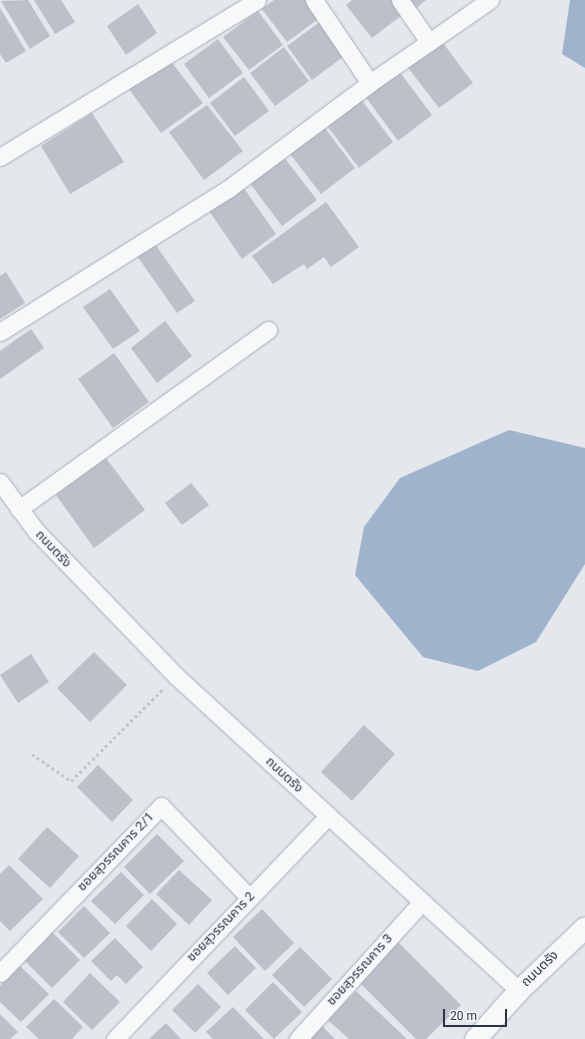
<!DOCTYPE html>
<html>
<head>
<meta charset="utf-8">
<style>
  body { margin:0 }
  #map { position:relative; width:585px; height:1039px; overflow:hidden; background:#e4e7ec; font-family:Roboto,"Noto Sans Thai",sans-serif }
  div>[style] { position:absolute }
  .water>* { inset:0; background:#9fb4cc }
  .building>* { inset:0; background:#bbc0ca }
  .path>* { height:2.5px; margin-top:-1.25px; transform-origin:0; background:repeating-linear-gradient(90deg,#c2c5cb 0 3px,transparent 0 6px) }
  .roads { filter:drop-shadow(0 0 1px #a9aeb7) drop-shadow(0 0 1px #a9aeb7) }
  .minor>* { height:17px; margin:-8.5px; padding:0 8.5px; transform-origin:8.5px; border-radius:8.5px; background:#f7f8fa }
  .tertiary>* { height:21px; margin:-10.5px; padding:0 10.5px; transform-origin:10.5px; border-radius:10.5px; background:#f7f8fa }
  span { translate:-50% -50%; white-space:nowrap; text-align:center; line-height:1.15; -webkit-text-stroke:3.5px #f4f6f9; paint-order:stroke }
  .street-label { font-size:13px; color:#2b3445 }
  .scale { position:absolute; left:443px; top:1009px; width:64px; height:18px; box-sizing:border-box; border:2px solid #2b3445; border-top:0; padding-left:5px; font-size:12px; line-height:14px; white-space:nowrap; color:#2b3445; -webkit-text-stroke:3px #f4f6f9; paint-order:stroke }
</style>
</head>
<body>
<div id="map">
  <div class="water">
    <i style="clip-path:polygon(570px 0,585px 0,585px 68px,562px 54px)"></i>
    <i style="clip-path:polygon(509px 430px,585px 448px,585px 564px,536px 642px,478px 671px,423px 657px,355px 575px,364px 527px,400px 478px)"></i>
  </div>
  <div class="building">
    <i style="clip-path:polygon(28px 0,50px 36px,30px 49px,1px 1px)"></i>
    <i style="clip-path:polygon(34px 0,61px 0,75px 22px,55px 34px)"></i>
    <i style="clip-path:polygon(274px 0,308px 0,321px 17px,287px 42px,262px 9px)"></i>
    <i style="clip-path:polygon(352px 0,396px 0,406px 12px,372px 38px,346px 5px)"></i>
    <i style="clip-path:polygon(409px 0,426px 0,415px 9px)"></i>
    <i style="clip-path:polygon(138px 4px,157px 33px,126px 55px,107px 26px)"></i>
    <i style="clip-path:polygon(0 8px,26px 51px,6px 63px,0 54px)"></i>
    <i style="clip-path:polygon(258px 11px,283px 45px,249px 70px,223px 37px)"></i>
    <i style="clip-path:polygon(321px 21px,347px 54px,312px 80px,287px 46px)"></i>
    <i style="clip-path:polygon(218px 39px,243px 73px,209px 98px,184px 64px)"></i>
    <i style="clip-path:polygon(440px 39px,473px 83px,439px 108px,406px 65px)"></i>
    <i style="clip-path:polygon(284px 47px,309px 81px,275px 106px,250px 73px)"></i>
    <i style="clip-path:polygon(167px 56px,203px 103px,161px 133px,129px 89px)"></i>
    <i style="clip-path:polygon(399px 71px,432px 115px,398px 141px,365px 96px)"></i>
    <i style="clip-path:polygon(244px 77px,269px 111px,235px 136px,210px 103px)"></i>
    <i style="clip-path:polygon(360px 98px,393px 142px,359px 168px,325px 123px)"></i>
    <i style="clip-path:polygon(207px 105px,243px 151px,204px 180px,169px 132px)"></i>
    <i style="clip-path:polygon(92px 113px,124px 162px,70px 194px,41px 146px)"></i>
    <i style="clip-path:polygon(322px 124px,355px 168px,321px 194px,287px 150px)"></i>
    <i style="clip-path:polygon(283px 156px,317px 200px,282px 226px,249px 182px)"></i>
    <i style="clip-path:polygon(243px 187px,276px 234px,242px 259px,209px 211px)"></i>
    <i style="clip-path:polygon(326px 202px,359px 247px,331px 267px,324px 257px,307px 269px,304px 264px,273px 284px,252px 256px)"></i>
    <i style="clip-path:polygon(155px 244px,195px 301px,177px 313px,137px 256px)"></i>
    <i style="clip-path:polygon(6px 272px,25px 303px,0 319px,0 276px)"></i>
    <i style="clip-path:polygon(110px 289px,140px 331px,113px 349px,83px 307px)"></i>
    <i style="clip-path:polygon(165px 321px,192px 356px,157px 383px,131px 348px)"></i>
    <i style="clip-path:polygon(31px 329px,44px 348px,0 379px,0 351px)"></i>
    <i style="clip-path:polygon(114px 353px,149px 402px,113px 428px,78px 379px)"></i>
    <i style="clip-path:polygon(106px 458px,145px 510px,94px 548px,56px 495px)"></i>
    <i style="clip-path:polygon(191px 483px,209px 505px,182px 525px,165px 503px)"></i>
    <i style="clip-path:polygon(94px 652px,127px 685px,90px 722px,57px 688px)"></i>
    <i style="clip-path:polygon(31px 654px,49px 682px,18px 703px,0 675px)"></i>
    <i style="clip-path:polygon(364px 725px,395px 754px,352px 801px,321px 772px)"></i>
    <i style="clip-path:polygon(98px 765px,133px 800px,112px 822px,77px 787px)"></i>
    <i style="clip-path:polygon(47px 827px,79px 856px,50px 888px,18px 859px)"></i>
    <i style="clip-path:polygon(157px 834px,184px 861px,150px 894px,124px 867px)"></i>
    <i style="clip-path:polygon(9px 865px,43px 899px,10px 931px,0 921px,0 874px)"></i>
    <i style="clip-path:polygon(179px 870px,212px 900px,189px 925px,156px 894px)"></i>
    <i style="clip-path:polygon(121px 872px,144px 895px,115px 924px,91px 901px)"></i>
    <i style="clip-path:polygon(152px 899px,177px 924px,151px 951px,126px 926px)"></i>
    <i style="clip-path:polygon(84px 906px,110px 933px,84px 958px,58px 932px)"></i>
    <i style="clip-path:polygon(262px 909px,294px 943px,265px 971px,233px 937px)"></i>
    <i style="clip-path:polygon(51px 931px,80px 960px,52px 988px,24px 960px)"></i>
    <i style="clip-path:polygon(115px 938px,143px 967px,126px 984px,117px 975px,111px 981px,91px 961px)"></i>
    <i style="clip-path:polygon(395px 939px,461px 1005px,426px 1039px,416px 1039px,355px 978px)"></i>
    <i style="clip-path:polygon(235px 946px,256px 968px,228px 995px,207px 973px)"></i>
    <i style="clip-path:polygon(300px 947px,332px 979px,304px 1007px,272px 975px)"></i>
    <i style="clip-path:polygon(20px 966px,49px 994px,21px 1022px,0 1002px,0 986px)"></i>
    <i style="clip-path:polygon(90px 973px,120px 1002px,92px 1030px,63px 1002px)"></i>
    <i style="clip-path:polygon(273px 982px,302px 1012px,274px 1039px,245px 1010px)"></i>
    <i style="clip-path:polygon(198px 984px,221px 1007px,195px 1033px,172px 1010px)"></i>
    <i style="clip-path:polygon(356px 991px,407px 1039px,349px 1039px,328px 1020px)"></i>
    <i style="clip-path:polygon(54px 999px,83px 1027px,72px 1039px,39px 1039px,26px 1027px)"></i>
    <i style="clip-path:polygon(233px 1007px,264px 1039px,213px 1039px,206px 1032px)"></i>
    <i style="clip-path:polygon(0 1014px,18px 1032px,10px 1039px,0 1039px)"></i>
    <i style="clip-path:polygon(318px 1022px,335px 1039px,302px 1039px)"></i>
    <i style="clip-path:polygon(166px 1023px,181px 1039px,149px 1039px)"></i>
  </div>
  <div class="path">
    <i style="left:32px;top:754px;width:47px;rotate:34.7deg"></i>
    <i style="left:71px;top:781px;width:130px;rotate:-45deg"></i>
  </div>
  <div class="roads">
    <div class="minor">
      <i style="left:314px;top:0;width:100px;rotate:56deg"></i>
      <i style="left:400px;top:0;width:51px;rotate:55.4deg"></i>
      <i style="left:0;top:157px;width:301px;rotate:-31.4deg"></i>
      <i style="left:0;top:332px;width:269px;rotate:-32.1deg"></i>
      <i style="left:228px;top:189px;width:177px;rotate:-36.7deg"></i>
      <i style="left:370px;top:83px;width:146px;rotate:-34.7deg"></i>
      <i style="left:0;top:482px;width:61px;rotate:53.7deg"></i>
      <i style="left:36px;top:531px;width:202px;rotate:46deg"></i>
      <i style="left:176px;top:676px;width:465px;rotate:42.5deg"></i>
      <i style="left:19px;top:509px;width:307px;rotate:-35.7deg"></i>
      <i style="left:0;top:973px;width:232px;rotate:-46deg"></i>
      <i style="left:161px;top:806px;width:127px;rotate:46deg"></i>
      <i style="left:115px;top:1039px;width:308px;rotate:-46.3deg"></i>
      <i style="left:298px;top:1039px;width:185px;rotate:-47.9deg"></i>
    </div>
    <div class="tertiary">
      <i style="left:475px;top:1039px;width:66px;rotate:-48.1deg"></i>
      <i style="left:519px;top:990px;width:91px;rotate:-43.7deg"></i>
    </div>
  </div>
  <div class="street-label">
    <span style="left:53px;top:549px;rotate:47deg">ถนนตรัง</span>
    <span style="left:284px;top:775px;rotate:43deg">ถนนตรัง</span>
    <span style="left:116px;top:852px;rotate:-46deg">ซอยสุวรรณคาร 2/1</span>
    <span style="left:221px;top:927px;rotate:-46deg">ซอยสุวรรณคาร 2</span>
    <span style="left:540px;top:969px;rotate:-44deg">ถนนตรัง</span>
    <span style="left:360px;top:970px;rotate:-48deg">ซอยสุวรรณคาร 3</span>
  </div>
  <div class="scale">20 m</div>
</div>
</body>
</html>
